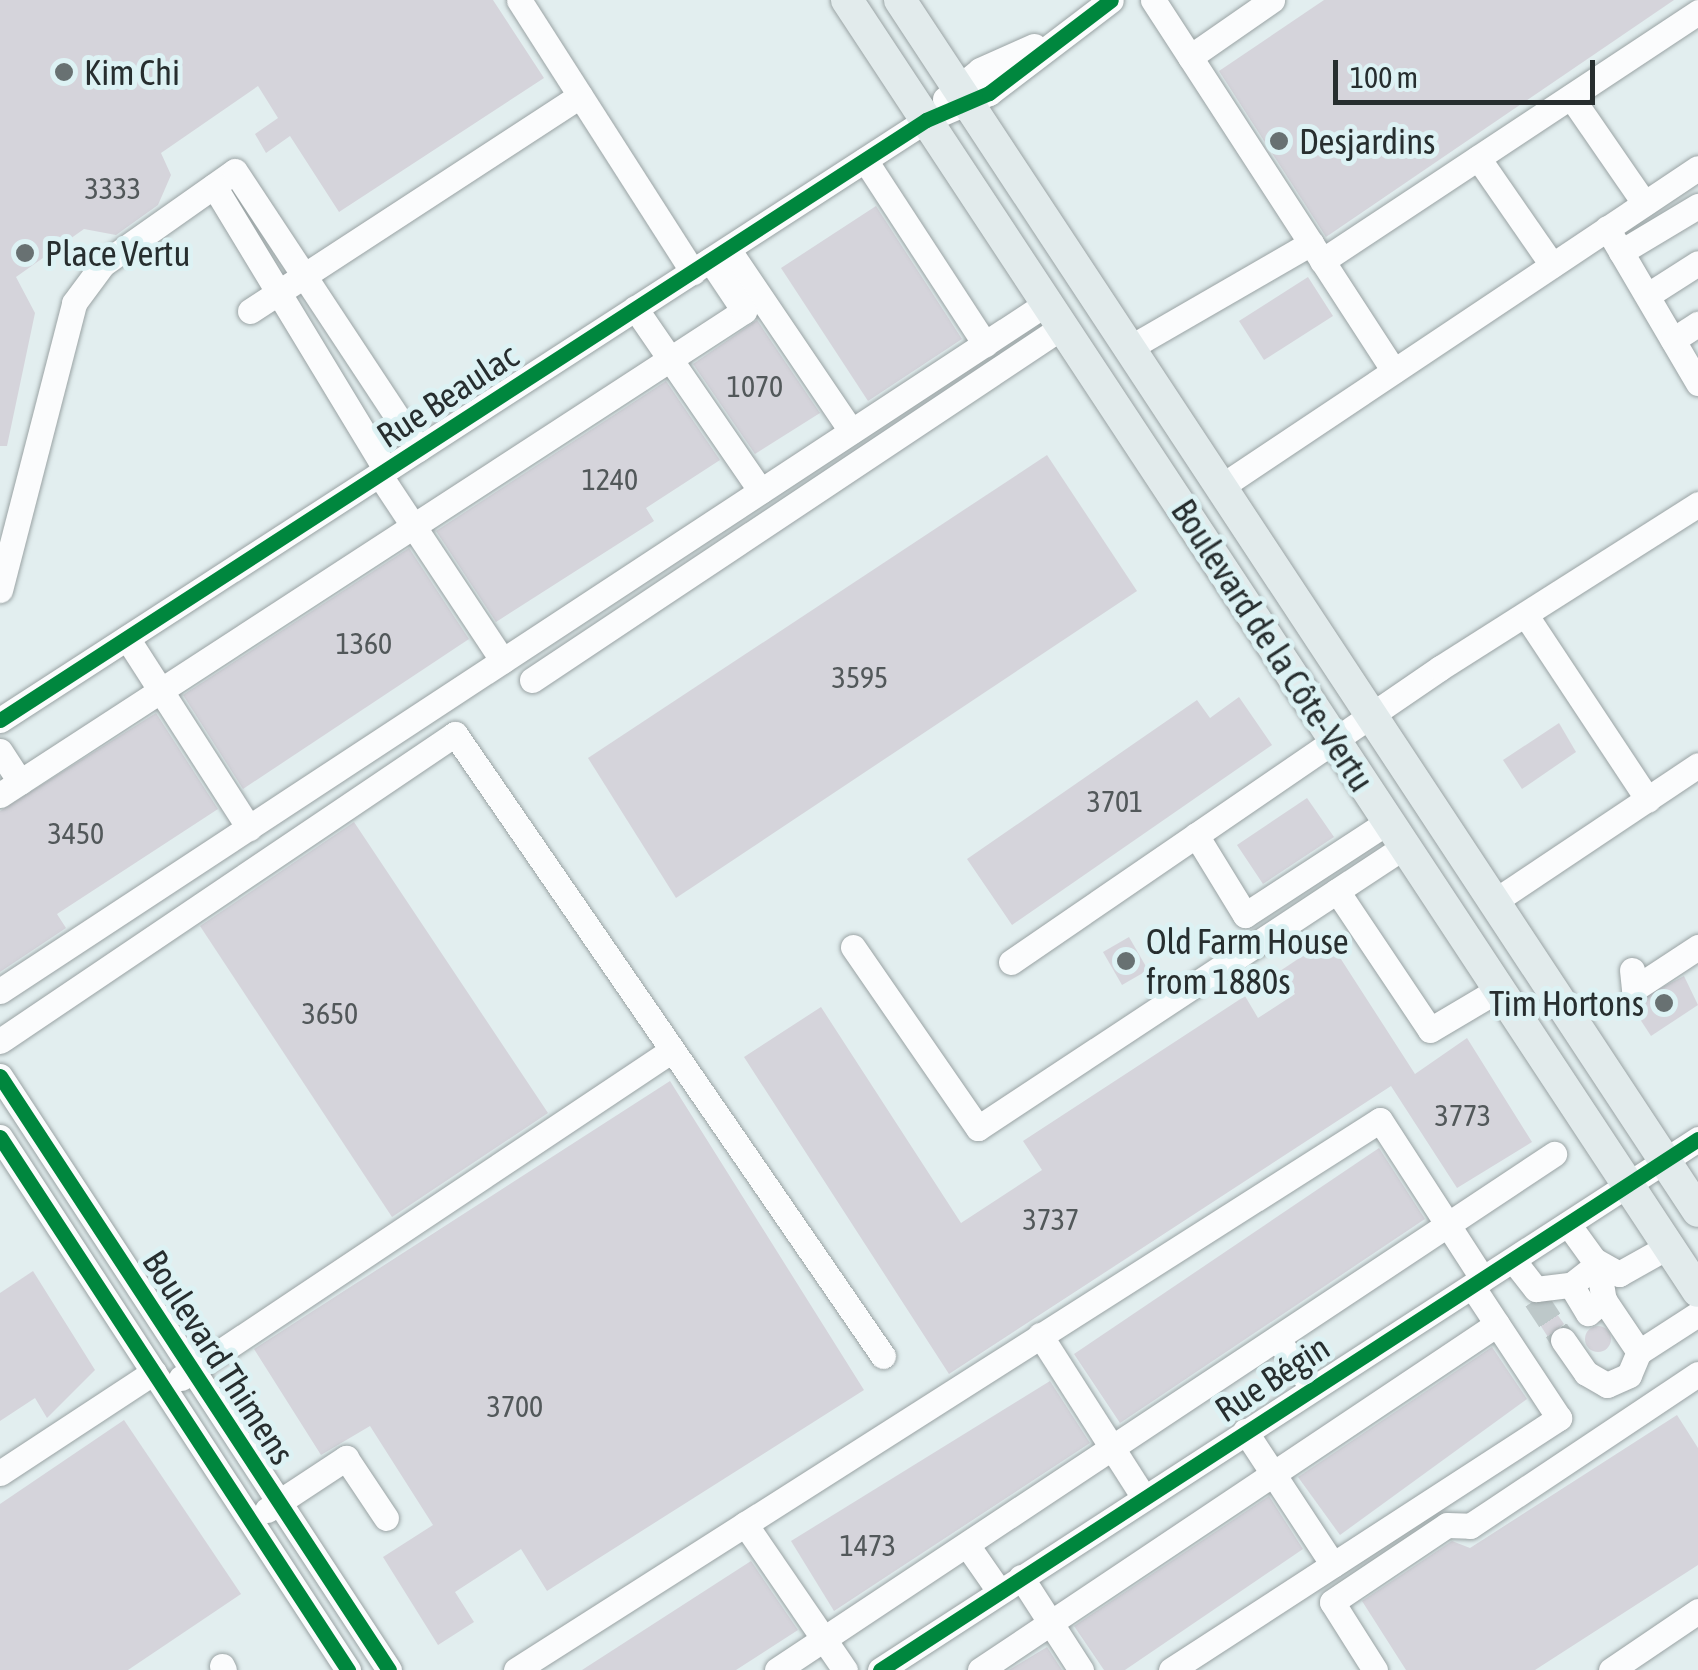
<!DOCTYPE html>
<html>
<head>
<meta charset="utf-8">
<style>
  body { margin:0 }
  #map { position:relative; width:1698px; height:1670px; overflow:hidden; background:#e2eeef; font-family:"Asap Condensed",sans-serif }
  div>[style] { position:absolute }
  .building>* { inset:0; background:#d5d4db }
  .round { border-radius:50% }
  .minor-tunnel>* { height:25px; margin-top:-12.5px; transform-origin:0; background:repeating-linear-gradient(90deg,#bdc8c9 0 25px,transparent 0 37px) }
  .roads { filter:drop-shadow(0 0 2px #9aa3a4) drop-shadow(0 0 2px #9aa3a4) }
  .minor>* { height:25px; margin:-12.5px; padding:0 12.5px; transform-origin:12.5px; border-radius:12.5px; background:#fbfcfd }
  .major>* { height:32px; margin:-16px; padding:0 16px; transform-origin:16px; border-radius:16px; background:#e2ebec }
  .cycleway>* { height:15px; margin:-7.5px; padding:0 7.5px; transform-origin:7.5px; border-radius:7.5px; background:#00873e }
  .dots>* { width:28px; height:28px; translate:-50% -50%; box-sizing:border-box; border:5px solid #ddf2f4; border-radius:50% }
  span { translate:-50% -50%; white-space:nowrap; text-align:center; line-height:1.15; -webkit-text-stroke:10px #ddf2f4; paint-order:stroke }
  .number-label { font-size:30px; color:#52585a }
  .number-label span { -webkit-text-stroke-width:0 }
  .poi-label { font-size:35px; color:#272e2f }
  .left { translate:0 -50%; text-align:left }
  .right { translate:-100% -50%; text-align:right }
  .street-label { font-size:35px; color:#272e2f }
  .scale { position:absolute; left:1333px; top:60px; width:262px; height:45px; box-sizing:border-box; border:5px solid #272e2f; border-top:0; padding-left:12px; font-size:30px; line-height:35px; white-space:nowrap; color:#272e2f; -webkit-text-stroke:8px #ddf2f4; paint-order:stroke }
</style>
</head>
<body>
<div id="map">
  <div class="building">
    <i style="clip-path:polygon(0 0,493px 0,544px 78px,339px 212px,290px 136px,266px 153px,255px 134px,278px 118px,258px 86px,161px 153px,171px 175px,158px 205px,116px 235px,84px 229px,16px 277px,35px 313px,7px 446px,0 446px)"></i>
    <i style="clip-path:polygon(1324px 0,1674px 0,1326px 237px,1219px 71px)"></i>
    <i style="clip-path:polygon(876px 206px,962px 339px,868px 401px,781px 268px)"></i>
    <i style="clip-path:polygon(1308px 277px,1333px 316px,1264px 360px,1239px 321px)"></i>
    <i style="clip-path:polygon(757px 320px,820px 413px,755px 454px,693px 364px)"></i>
    <i style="clip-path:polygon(666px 381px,720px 460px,646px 508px,654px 521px,496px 622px,436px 531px)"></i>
    <i style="clip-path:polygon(1047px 455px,1137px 591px,676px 898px,588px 758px)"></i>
    <i style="clip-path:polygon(409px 548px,469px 639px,243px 789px,183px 695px)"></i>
    <i style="clip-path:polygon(1239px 697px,1272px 745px,1012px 925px,967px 859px,1197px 700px,1210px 718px)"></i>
    <i style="clip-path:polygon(156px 713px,218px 809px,57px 914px,66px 928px,0 972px,0 811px)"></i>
    <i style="clip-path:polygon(1559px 723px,1576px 752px,1522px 789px,1503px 760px)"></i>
    <i style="clip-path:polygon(1307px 798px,1334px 837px,1263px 884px,1237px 845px)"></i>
    <i style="clip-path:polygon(354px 822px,548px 1113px,392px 1217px,200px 926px)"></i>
    <i style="clip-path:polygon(1129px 937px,1148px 970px,1122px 985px,1103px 952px)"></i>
    <i style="clip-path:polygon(1328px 939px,1415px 1074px,1467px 1038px,1532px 1142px,1457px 1188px,1391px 1086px,949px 1374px,744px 1057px,821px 1007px,961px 1223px,1042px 1170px,1023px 1141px,1245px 996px,1258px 1018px,1295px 994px,1280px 971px)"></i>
    <i style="clip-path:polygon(1684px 976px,1698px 1005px,1651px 1036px,1630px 1004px)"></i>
    <i style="clip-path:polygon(670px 1081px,864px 1390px,547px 1591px,521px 1549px,455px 1592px,474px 1622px,438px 1645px,383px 1557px,433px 1525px,370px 1426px,321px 1455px,254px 1349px)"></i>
    <i style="clip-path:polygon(1379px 1148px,1425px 1219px,1120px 1423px,1074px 1354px)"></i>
    <i style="clip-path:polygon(33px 1271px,95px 1370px,47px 1418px,35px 1398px,0 1421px,0 1293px)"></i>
    <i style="clip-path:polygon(1550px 1304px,1564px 1324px,1548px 1337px,1527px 1305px)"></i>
    <i class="round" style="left:1585px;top:1326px;width:26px;height:26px"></i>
    <i style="clip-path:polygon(1492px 1347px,1527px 1399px,1340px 1535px,1298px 1477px)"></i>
    <i style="clip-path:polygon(1050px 1381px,1090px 1443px,834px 1611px,791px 1541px)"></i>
    <i style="clip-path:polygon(1677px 1415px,1698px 1448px,1698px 1565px,1535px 1670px,1406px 1670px,1362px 1601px,1452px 1541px,1470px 1548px)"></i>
    <i style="clip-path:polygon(124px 1420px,241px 1594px,128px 1670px,0 1670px,0 1504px)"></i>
    <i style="clip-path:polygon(1269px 1496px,1303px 1549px,1125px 1670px,1104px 1670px,1074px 1626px)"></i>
    <i style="clip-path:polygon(751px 1561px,798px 1630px,736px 1670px,582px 1670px)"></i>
    <i style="clip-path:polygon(1047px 1647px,1062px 1670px,1009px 1670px)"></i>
  </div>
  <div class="minor-tunnel">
    <i style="left:1536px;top:1299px;width:49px;rotate:56.6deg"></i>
  </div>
  <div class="roads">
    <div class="minor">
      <i style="left:519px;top:0;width:323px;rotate:57.4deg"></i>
      <i style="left:1153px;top:0;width:442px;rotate:57deg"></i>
      <i style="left:1190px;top:57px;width:100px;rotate:-34.8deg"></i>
      <i style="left:1571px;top:97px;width:129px;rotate:55.4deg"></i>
      <i style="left:945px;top:99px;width:45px;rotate:-39.6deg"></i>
      <i style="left:980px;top:70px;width:59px;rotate:-24deg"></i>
      <i style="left:1478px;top:158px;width:130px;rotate:55.3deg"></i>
      <i style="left:865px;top:160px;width:220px;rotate:56.9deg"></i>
      <i style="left:214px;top:186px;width:332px;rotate:58.8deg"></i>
      <i style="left:1607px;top:228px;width:180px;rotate:59.6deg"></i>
      <i style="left:728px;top:249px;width:220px;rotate:55.9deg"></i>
      <i style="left:1621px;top:252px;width:90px;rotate:-30.9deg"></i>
      <i style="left:1322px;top:261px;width:451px;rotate:-33.5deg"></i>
      <i style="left:1648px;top:295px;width:59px;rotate:-32.6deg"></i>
      <i style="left:635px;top:308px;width:222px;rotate:55.5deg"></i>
      <i style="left:250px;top:311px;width:394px;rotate:-33.1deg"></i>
      <i style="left:1673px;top:340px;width:30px;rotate:-33deg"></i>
      <i style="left:1131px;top:347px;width:208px;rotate:-30deg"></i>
      <i style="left:379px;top:474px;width:224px;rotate:56.5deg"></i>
      <i style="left:1222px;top:486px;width:572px;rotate:-33.75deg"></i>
      <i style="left:0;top:590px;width:296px;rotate:-75.5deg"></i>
      <i style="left:74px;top:303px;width:49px;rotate:-53.4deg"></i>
      <i style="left:103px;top:264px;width:161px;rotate:-35.2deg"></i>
      <i style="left:235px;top:171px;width:333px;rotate:56.6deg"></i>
      <i style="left:1527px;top:617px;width:219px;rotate:56.5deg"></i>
      <i style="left:127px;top:638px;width:226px;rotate:57.3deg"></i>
      <i style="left:532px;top:680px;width:637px;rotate:-33.67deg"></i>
      <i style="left:0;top:720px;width:1103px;rotate:-32.94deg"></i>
      <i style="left:926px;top:120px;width:69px;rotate:-23.2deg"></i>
      <i style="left:989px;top:93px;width:153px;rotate:-37.3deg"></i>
      <i style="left:0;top:751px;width:37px;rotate:57deg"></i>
      <i style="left:0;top:795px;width:888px;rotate:-33.05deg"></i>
      <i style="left:744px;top:311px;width:61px;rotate:-123.7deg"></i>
      <i style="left:1196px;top:835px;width:94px;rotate:58.5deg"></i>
      <i style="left:1245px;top:915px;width:172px;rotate:-33.1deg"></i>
      <i style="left:1337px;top:891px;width:167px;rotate:56.2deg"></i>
      <i style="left:1430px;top:1030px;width:80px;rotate:-30.7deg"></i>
      <i style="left:1495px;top:901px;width:244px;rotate:-33.8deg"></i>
      <i style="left:853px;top:947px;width:220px;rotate:55.4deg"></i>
      <i style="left:978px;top:1128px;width:512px;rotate:-33.44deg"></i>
      <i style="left:1011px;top:962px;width:520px;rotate:-34.42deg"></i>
      <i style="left:1440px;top:668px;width:306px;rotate:-32.4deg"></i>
      <i style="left:1632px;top:970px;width:19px;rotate:84deg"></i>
      <i style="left:1634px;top:989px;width:77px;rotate:-33.3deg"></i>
      <i style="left:0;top:991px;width:1253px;rotate:-33.31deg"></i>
      <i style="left:0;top:1041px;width:549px;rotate:-34.01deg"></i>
      <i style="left:455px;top:734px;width:755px;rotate:55.47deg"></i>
      <i style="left:0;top:1076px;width:710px;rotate:56.78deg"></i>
      <i style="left:0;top:1137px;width:637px;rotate:56.86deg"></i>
      <i style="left:1568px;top:1224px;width:44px;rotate:54.2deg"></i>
      <i style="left:1594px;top:1260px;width:29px;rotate:29deg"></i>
      <i style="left:1619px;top:1274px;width:57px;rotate:-29.2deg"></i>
      <i style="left:1513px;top:1260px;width:37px;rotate:52deg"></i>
      <i style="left:1536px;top:1289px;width:35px;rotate:-7deg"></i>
      <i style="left:1571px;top:1285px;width:34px;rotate:-38deg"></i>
      <i style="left:1598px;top:1264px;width:36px;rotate:81deg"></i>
      <i style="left:1604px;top:1300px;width:63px;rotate:56.1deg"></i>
      <i style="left:1639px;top:1352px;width:70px;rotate:-32.8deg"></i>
      <i style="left:1571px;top:1285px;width:33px;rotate:59deg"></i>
      <i style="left:1588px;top:1313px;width:21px;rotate:-39deg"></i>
      <i style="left:1040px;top:1335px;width:191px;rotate:57.4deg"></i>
      <i style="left:1278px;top:1340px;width:58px;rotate:54.1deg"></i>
      <i style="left:1563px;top:1340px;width:40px;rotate:55.1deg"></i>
      <i style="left:1586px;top:1373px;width:24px;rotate:30deg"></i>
      <i style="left:1607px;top:1385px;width:24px;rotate:-24deg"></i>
      <i style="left:1629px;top:1375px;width:25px;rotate:-67deg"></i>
      <i style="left:181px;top:1378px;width:590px;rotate:-33.74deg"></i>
      <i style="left:1245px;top:1431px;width:160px;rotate:56.7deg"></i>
      <i style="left:0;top:1473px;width:184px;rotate:-33.3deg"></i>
      <i style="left:267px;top:1510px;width:95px;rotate:-33.4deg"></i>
      <i style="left:346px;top:1458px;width:72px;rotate:56.3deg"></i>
      <i style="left:745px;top:1524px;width:177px;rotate:55.6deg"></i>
      <i style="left:967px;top:1545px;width:56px;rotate:55.2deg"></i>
      <i style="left:1021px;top:1577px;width:111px;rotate:57.2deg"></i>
      <i style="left:222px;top:1666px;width:4px;rotate:63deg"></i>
      <i style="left:516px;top:1670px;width:1024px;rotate:-32.48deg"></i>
      <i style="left:1380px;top:1120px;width:189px;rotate:57.1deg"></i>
      <i style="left:777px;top:1670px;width:933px;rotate:-33.59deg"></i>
      <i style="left:880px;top:1670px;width:975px;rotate:-32.99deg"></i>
      <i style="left:980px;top:1670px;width:622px;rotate:-33.79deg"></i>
      <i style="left:1171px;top:1670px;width:463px;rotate:-33deg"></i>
      <i style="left:1559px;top:1418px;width:158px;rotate:-123.4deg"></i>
      <i style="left:1375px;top:1670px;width:80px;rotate:-122.3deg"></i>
      <i style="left:1332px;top:1602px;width:138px;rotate:-33.8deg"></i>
      <i style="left:1447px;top:1525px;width:23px;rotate:2deg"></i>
      <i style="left:1470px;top:1526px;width:274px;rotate:-33.7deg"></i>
      <i style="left:1611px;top:1670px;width:105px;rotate:-34.1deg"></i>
    </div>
    <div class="major">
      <i style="left:847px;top:0;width:1546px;rotate:56.61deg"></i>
      <i style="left:900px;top:0;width:1450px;rotate:56.62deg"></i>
    </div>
  </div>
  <div class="cycleway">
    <i style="left:0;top:720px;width:1103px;rotate:-32.94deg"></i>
    <i style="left:926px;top:120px;width:69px;rotate:-23.2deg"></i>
    <i style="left:989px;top:93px;width:153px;rotate:-37.3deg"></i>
    <i style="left:0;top:1076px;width:710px;rotate:56.78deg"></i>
    <i style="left:0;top:1137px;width:637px;rotate:56.86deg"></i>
    <i style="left:880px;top:1670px;width:975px;rotate:-32.99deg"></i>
  </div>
  <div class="dots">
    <i style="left:64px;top:72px;background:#687172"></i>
    <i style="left:1279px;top:141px;background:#687172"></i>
    <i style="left:25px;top:253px;background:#687172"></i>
    <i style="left:1126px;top:961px;background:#687172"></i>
    <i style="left:1664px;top:1003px;background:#687172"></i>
  </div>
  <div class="number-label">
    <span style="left:113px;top:188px">3333</span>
    <span style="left:755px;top:386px">1070</span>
    <span style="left:610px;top:479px">1240</span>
    <span style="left:364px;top:643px">1360</span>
    <span style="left:860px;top:677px">3595</span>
    <span style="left:1115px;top:801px">3701</span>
    <span style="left:76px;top:833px">3450</span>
    <span style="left:330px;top:1013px">3650</span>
    <span style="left:1463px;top:1115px">3773</span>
    <span style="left:1051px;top:1219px">3737</span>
    <span style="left:515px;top:1406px">3700</span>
    <span style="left:868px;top:1545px">1473</span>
  </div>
  <div class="poi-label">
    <span class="left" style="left:84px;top:72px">Kim Chi</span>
    <span class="left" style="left:1299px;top:141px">Desjardins</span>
    <span class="left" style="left:45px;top:253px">Place Vertu</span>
    <span class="left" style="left:1146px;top:961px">Old Farm House<br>from 1880s</span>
    <span class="right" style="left:1644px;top:1003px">Tim Hortons</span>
  </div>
  <div class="street-label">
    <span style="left:447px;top:395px;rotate:-33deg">Rue Beaulac</span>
    <span style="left:1273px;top:645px;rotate:57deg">Boulevard de la Côte-Vertu</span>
    <span style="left:219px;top:1357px;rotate:57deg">Boulevard Thimens</span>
    <span style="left:1272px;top:1378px;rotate:-33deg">Rue Bégin</span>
  </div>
  <div class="scale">100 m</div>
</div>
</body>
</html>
